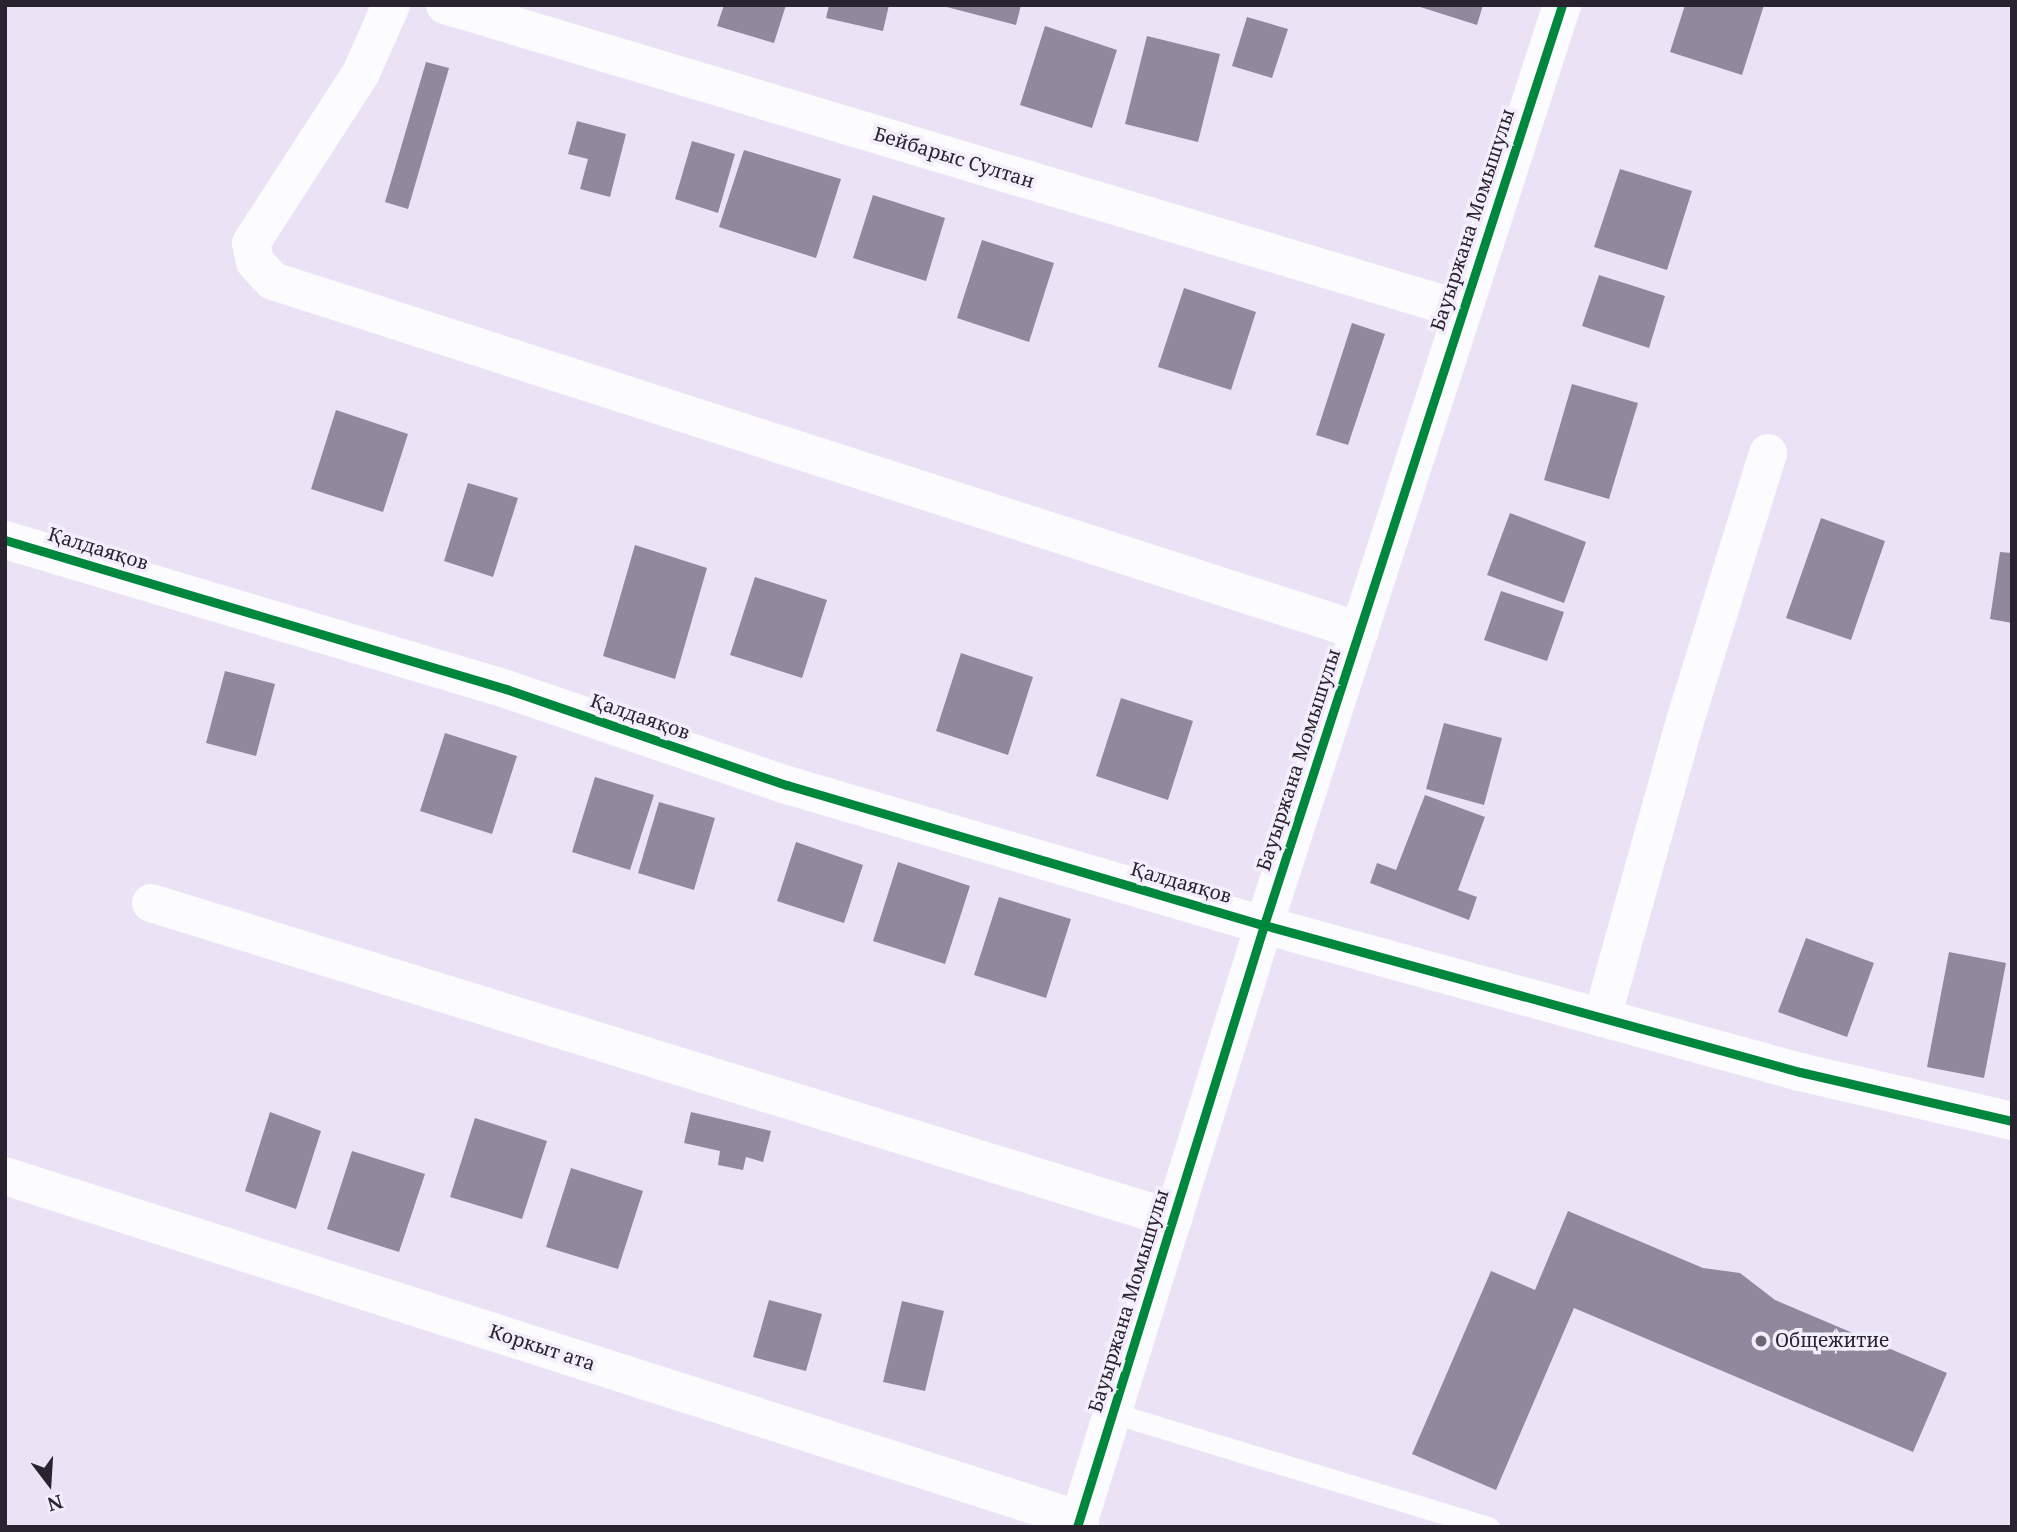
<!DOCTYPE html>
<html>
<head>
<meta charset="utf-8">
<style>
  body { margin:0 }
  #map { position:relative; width:2017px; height:1532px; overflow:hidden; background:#ebe3f5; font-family:"Noto Serif",serif }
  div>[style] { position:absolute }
  .building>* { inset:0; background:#92889e }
  .lane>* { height:21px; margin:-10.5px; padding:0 10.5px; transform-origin:10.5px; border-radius:10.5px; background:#fcfbfe }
  .street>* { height:38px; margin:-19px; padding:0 19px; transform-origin:19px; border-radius:19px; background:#fcfbfe }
  .cycleway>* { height:9px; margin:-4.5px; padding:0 4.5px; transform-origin:4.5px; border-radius:4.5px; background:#00873e }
  .dots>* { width:19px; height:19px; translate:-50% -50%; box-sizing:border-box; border:4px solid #f3eefb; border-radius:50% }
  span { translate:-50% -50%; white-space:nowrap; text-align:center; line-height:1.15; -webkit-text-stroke:7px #f3eefb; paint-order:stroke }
  .street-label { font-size:19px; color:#28232e }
  .poi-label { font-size:19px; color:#28232e }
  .left { translate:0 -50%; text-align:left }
  .frame { position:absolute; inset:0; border:7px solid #28232e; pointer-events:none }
  .north { position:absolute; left:14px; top:1448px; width:70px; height:70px; -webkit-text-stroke:5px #f3eefb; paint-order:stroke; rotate:163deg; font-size:19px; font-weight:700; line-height:28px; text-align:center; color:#28232e }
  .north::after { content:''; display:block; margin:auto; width:24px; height:32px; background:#28232e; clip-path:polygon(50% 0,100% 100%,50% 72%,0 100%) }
</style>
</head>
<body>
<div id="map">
  <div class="building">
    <i style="clip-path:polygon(724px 5px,786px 5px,774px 43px,717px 26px)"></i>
    <i style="clip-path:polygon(829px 5px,889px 5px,883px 31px,826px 18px)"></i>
    <i style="clip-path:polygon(939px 5px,1021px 5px,1016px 25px)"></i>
    <i style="clip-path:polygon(1414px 5px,1483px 5px,1477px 25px)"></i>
    <i style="clip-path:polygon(1685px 5px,1764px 5px,1742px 75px,1670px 52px)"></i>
    <i style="clip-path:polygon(1247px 17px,1288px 29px,1272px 78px,1232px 66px)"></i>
    <i style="clip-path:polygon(1045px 26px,1117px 50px,1092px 128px,1020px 105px)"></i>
    <i style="clip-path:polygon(1147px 36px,1220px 54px,1198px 142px,1125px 124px)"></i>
    <i style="clip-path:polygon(426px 62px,449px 68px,408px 209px,385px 202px)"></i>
    <i style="clip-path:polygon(577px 121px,626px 134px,610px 197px,580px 189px,588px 159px,568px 154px)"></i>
    <i style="clip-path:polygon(692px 141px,735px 154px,718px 213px,675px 199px)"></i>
    <i style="clip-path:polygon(744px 150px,841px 179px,816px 258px,719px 227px)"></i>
    <i style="clip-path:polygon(1620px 169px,1692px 191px,1667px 270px,1594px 247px)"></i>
    <i style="clip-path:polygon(873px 195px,945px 218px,926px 281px,853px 258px)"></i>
    <i style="clip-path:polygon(982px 240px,1054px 263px,1029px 342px,957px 318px)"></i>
    <i style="clip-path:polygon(1599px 275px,1665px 296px,1649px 348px,1582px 326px)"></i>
    <i style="clip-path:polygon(1184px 288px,1256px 312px,1231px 390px,1158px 367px)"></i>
    <i style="clip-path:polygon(1352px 323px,1385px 334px,1348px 445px,1316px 435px)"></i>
    <i style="clip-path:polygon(1572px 384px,1638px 403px,1609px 499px,1544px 480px)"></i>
    <i style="clip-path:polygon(336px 410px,408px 434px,383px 512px,311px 489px)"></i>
    <i style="clip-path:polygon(468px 483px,518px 498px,493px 577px,444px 561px)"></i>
    <i style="clip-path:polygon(1510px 513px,1586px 542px,1564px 603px,1487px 575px)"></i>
    <i style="clip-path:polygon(1821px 518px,1885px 541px,1851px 640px,1786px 618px)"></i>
    <i style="clip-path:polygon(635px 545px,707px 568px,675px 679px,603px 656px)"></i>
    <i style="clip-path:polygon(2000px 552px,2012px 553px,2012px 623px,1990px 619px)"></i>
    <i style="clip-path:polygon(755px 577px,827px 600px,802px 678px,730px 655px)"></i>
    <i style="clip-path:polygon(1501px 591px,1564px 612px,1547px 661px,1484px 640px)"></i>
    <i style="clip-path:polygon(961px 653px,1033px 677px,1008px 755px,936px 731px)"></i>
    <i style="clip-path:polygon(225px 671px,275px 684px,256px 756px,206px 743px)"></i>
    <i style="clip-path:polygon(1121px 698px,1193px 721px,1168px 800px,1096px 776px)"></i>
    <i style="clip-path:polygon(1444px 723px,1502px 738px,1484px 805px,1426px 789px)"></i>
    <i style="clip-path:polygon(445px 733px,517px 756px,492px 834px,420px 811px)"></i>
    <i style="clip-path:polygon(595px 777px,654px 795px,630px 870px,572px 852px)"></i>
    <i style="clip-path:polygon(1425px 795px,1485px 817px,1458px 890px,1477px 897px,1469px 920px,1370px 883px,1377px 863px,1396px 870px)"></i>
    <i style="clip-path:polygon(659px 802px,715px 818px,694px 890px,638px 873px)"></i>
    <i style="clip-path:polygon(796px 842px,863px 865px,844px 923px,777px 901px)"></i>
    <i style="clip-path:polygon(898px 862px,970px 886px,945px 964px,873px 941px)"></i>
    <i style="clip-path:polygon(999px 897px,1071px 919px,1046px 998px,974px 975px)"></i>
    <i style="clip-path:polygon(1806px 938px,1874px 963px,1847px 1037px,1778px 1012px)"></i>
    <i style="clip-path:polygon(1949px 952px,2006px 963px,1984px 1078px,1927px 1067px)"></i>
    <i style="clip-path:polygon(270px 1112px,321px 1131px,296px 1209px,245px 1191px)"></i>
    <i style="clip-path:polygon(691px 1112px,771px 1131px,763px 1162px,746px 1157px,743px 1170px,718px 1165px,720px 1151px,684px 1143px)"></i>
    <i style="clip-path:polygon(475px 1118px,547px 1141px,522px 1219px,450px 1197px)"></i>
    <i style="clip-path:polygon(352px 1151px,425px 1174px,399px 1252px,327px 1229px)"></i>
    <i style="clip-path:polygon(571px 1168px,643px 1191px,618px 1269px,546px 1247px)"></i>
    <i style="clip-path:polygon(1568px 1211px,1703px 1268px,1740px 1273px,1775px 1300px,1947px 1373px,1913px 1452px,1574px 1308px,1496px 1490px,1412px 1454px,1491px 1271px,1535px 1290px)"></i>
    <i style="clip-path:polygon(769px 1300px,822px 1314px,806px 1371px,753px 1357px)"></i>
    <i style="clip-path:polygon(902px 1301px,944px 1311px,925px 1391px,883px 1382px)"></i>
  </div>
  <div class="lane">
    <i style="left:1113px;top:1413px;width:393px;rotate:16.9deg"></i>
  </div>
  <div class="street">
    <i style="left:391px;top:5px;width:74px;rotate:113.8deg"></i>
    <i style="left:361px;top:73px;width:202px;rotate:122.9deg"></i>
    <i style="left:251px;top:243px;width:19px;rotate:78deg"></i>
    <i style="left:255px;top:262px;width:26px;rotate:47deg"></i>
    <i style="left:273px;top:281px;width:1142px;rotate:17.85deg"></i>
    <i style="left:445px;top:5px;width:1062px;rotate:16.69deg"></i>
    <i style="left:5px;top:540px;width:523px;rotate:16.56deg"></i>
    <i style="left:506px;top:689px;width:297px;rotate:18.9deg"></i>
    <i style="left:787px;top:785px;width:497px;rotate:16.4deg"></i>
    <i style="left:1264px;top:925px;width:556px;rotate:15.34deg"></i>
    <i style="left:1800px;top:1072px;width:218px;rotate:13deg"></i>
    <i style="left:151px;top:903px;width:1070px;rotate:17.18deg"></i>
    <i style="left:1602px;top:1018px;width:298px;rotate:-74.4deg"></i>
    <i style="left:1682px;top:731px;width:291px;rotate:-72.8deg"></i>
    <i style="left:5px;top:1176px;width:1129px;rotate:17.74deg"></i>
    <i style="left:1077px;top:1527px;width:630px;rotate:-72.74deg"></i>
    <i style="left:1264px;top:925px;width:967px;rotate:-72.05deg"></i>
  </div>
  <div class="cycleway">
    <i style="left:5px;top:540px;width:523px;rotate:16.56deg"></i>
    <i style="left:506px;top:689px;width:297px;rotate:18.9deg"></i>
    <i style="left:787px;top:785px;width:497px;rotate:16.4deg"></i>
    <i style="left:1264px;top:925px;width:556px;rotate:15.34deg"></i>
    <i style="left:1800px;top:1072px;width:218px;rotate:13deg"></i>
    <i style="left:1077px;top:1527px;width:630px;rotate:-72.74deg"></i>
    <i style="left:1264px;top:925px;width:967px;rotate:-72.05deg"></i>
  </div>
  <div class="dots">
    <i style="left:1761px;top:1341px;background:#6c6674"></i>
  </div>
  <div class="street-label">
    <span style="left:954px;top:158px;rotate:17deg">Бейбарыс Султан</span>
    <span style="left:1473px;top:220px;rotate:-72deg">Бауыржана Момышулы</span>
    <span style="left:98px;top:549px;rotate:17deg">Қалдаяқов</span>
    <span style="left:640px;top:717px;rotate:19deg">Қалдаяқов</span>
    <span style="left:1299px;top:760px;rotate:-72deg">Бауыржана Момышулы</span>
    <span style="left:1181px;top:883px;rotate:16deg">Қалдаяқов</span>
    <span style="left:1129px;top:1301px;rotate:-73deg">Бауыржана Момышулы</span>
    <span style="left:542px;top:1348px;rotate:18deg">Коркыт ата</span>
  </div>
  <div class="poi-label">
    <span class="left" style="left:1775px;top:1341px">Общежитие</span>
  </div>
  <div class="frame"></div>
  <div class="north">N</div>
</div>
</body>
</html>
